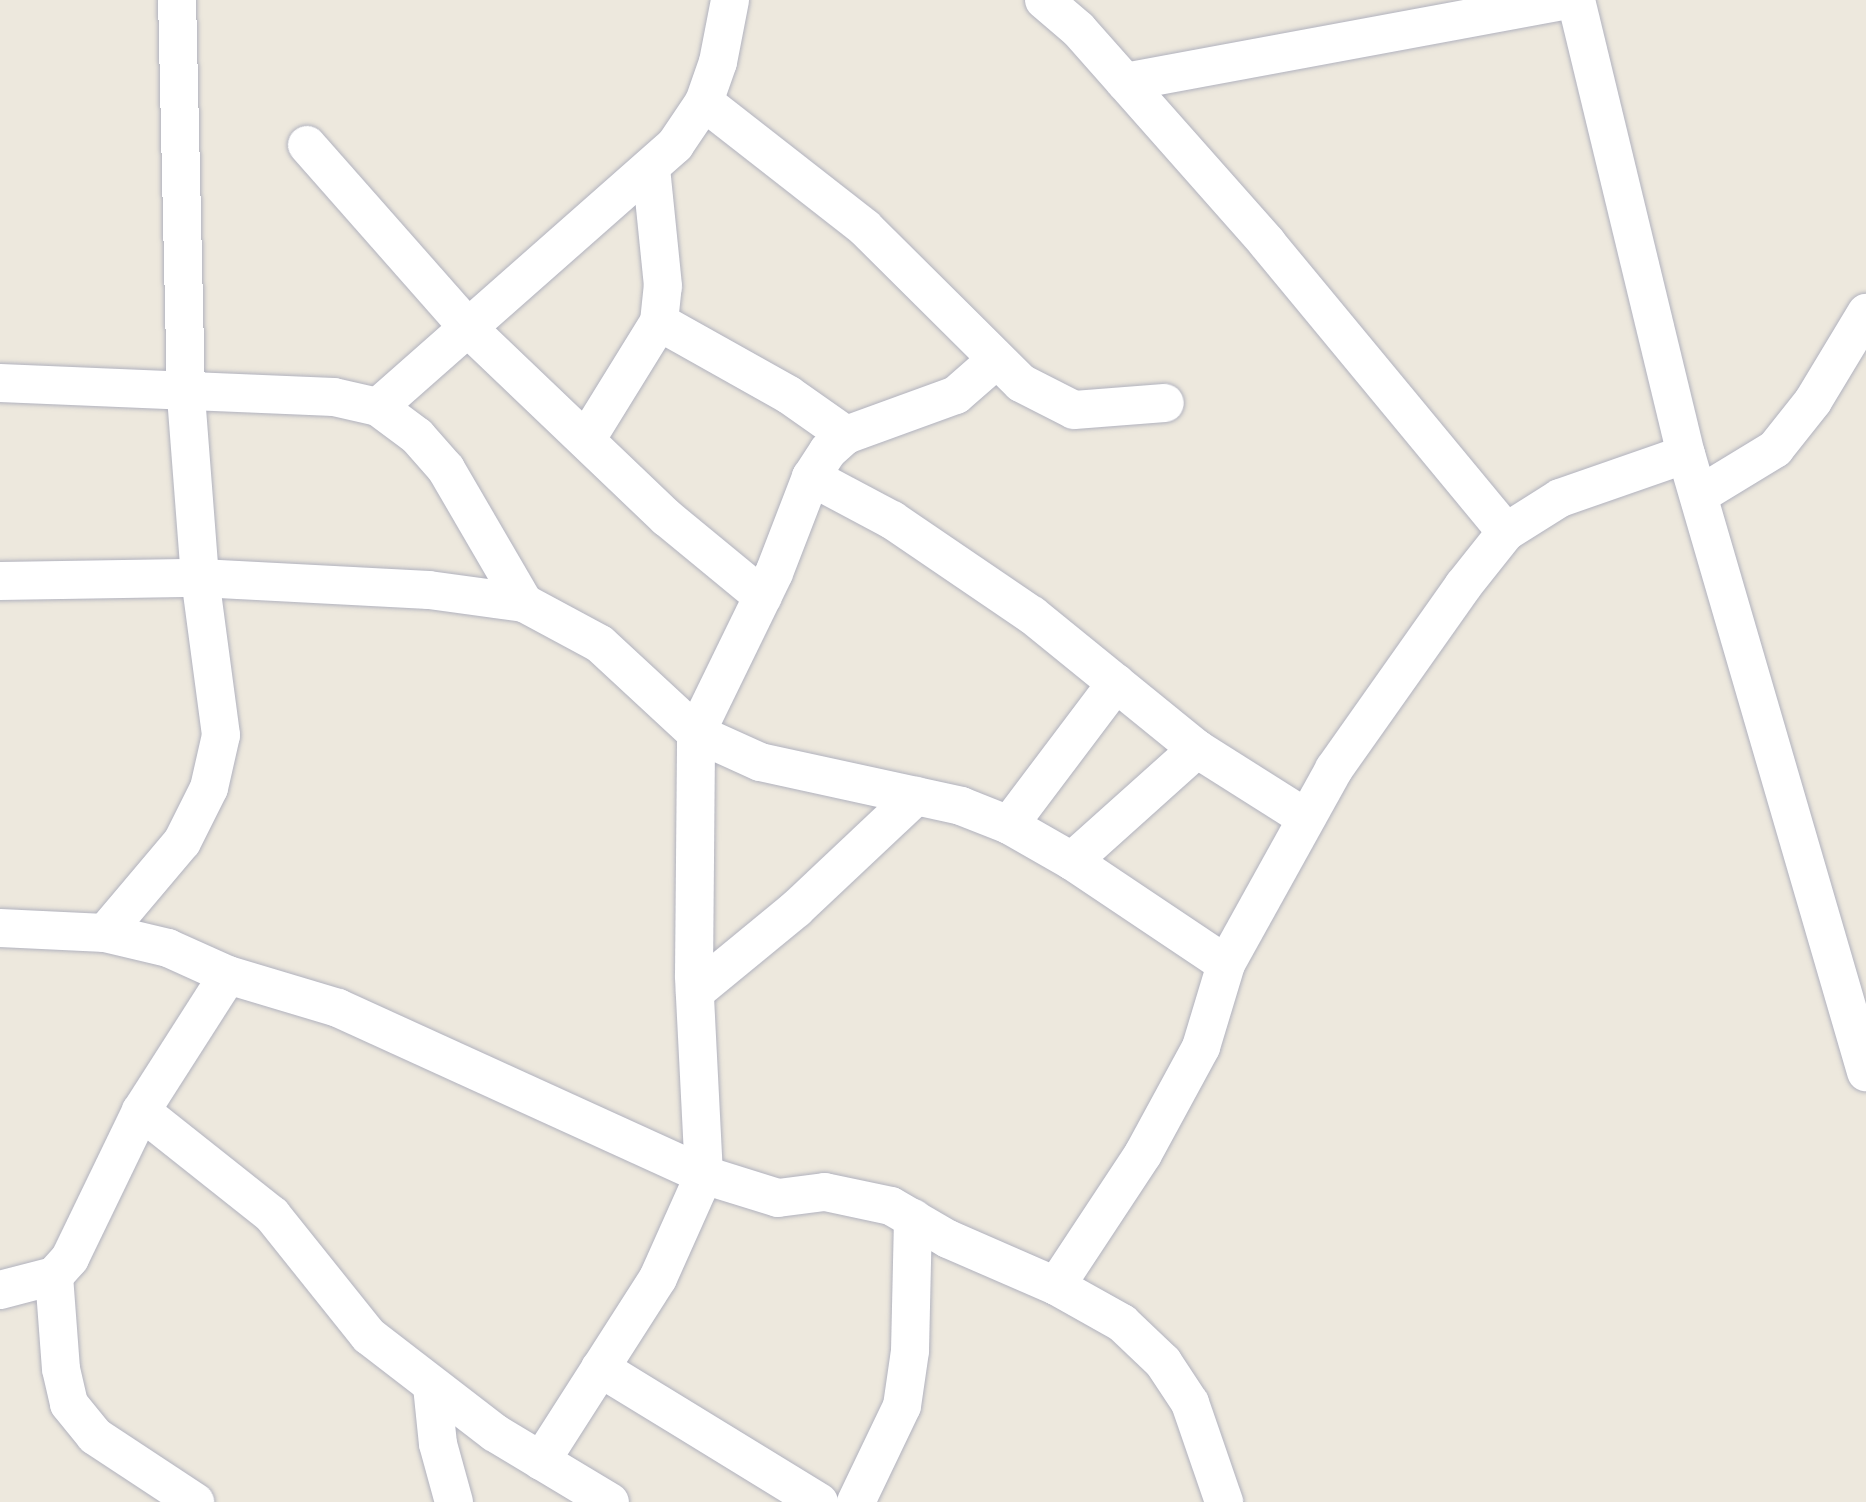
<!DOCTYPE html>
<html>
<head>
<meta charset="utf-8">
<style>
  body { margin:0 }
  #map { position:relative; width:1866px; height:1502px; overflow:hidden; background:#ede8dd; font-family:Quicksand,sans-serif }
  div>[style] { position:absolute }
  .roads { filter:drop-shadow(0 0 2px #b1b2be) drop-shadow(0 0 2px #b1b2be) }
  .street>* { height:38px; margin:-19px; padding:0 19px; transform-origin:19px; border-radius:19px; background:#fff }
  span { translate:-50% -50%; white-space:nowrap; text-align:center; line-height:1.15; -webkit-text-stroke:10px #fff; paint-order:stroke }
</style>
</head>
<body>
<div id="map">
  <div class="roads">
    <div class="street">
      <i style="left:1044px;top:0;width:45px;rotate:40.5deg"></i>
      <i style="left:1078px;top:29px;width:286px;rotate:48.5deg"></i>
      <i style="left:1267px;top:243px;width:375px;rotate:50.4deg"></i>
      <i style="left:1576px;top:0;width:467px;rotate:76.4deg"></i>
      <i style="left:1686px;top:454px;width:644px;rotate:73.76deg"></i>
      <i style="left:1125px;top:82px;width:449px;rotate:-10.5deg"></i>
      <i style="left:704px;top:102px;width:204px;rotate:38deg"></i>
      <i style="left:865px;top:228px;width:220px;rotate:44.8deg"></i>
      <i style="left:1021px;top:383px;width:59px;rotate:27deg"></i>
      <i style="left:1074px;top:410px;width:91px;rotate:-4.4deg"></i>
      <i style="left:307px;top:145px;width:245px;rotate:48.6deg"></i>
      <i style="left:469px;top:329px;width:274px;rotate:43.7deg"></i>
      <i style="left:667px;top:518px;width:124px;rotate:39.5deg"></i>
      <i style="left:659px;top:322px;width:149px;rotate:29.3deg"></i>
      <i style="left:789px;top:395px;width:70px;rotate:35.1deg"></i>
      <i style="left:0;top:383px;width:334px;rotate:2.4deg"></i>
      <i style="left:334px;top:397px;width:45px;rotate:12.8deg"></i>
      <i style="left:378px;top:407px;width:49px;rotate:36.6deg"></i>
      <i style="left:417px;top:436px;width:44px;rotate:48.7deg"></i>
      <i style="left:446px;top:469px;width:155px;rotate:59.8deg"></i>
      <i style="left:378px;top:407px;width:396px;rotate:-41.4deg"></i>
      <i style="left:675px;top:145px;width:52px;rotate:-56deg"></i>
      <i style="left:704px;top:102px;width:42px;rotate:-70.7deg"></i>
      <i style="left:718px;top:62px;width:63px;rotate:-79deg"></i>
      <i style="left:586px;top:440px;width:139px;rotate:-58.3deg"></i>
      <i style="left:659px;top:322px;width:36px;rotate:-84deg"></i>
      <i style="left:663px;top:286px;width:119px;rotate:-95.8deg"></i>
      <i style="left:811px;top:477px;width:92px;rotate:28deg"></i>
      <i style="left:892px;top:520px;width:169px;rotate:34.2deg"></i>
      <i style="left:1032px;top:615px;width:213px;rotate:39.1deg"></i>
      <i style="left:1197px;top:749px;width:129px;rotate:32.3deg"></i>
      <i style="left:1701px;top:494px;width:87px;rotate:-31.3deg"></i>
      <i style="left:1775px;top:449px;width:61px;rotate:-51.6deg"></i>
      <i style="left:1813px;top:401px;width:103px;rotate:-58.9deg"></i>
      <i style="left:0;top:581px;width:200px;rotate:-0.9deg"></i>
      <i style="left:200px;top:578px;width:229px;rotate:3deg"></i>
      <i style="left:429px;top:590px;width:96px;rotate:7.8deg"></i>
      <i style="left:524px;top:603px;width:86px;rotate:28.3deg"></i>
      <i style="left:600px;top:644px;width:131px;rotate:42.8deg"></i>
      <i style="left:696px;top:733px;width:70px;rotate:24.4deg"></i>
      <i style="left:760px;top:762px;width:206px;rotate:12.3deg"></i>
      <i style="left:961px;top:806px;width:52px;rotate:21.6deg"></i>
      <i style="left:1009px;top:825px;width:73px;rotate:29.7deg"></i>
      <i style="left:1072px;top:861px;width:185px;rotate:33.8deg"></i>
      <i style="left:1009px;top:825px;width:178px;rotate:-53deg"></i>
      <i style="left:1072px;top:861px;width:168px;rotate:-41.9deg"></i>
      <i style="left:0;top:928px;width:105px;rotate:2.7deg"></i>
      <i style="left:105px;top:933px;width:65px;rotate:13.4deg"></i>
      <i style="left:168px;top:948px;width:66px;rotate:24.2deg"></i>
      <i style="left:228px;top:975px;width:115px;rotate:16.7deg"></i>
      <i style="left:338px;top:1008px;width:402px;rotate:24.5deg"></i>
      <i style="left:704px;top:1175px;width:77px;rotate:17.3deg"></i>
      <i style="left:778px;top:1198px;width:47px;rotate:-7.3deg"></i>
      <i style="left:825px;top:1192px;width:67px;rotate:12deg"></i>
      <i style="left:891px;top:1206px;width:66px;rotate:30.1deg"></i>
      <i style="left:948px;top:1239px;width:118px;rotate:23.5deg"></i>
      <i style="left:1056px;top:1286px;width:76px;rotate:29.3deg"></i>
      <i style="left:1122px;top:1323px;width:57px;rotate:43.6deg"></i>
      <i style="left:1163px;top:1362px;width:49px;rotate:56.6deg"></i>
      <i style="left:1190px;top:1403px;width:105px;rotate:71deg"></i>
      <i style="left:105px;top:933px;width:119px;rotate:-49.8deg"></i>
      <i style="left:182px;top:842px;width:60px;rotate:-63.4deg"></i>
      <i style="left:209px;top:788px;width:54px;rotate:-77.2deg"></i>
      <i style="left:221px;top:735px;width:158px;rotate:-97.6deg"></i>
      <i style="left:200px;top:578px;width:185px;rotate:-94.4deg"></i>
      <i style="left:186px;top:394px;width:394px;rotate:-91.3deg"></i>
      <i style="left:695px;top:992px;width:131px;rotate:-39.4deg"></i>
      <i style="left:796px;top:909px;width:165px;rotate:-43.3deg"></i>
      <i style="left:141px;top:1111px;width:167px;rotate:38.4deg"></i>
      <i style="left:272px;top:1215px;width:155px;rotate:51.3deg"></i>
      <i style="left:369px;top:1336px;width:159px;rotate:37.6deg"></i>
      <i style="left:495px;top:1433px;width:134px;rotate:31deg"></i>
      <i style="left:54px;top:1276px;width:93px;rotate:85.7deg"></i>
      <i style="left:61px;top:1369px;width:36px;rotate:77deg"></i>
      <i style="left:69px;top:1404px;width:41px;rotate:50.9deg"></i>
      <i style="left:95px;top:1436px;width:120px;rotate:33.4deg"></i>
      <i style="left:1056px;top:1286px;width:158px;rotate:-56.6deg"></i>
      <i style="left:1143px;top:1154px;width:122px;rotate:-61.5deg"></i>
      <i style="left:1201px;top:1047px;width:87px;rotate:-73.2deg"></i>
      <i style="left:1226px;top:964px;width:223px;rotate:-61deg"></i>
      <i style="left:1334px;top:769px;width:224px;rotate:-54.8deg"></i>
      <i style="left:1463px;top:586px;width:69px;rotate:-51.5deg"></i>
      <i style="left:1506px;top:532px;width:64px;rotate:-32.2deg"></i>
      <i style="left:1560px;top:498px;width:133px;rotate:-19.2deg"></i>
      <i style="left:0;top:1290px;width:56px;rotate:-14.5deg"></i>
      <i style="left:54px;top:1276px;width:24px;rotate:-48deg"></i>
      <i style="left:70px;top:1258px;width:163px;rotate:-64.2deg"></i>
      <i style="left:141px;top:1111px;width:161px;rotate:-57.4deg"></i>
      <i style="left:600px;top:1368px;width:257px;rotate:31.5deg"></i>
      <i style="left:432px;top:1386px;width:58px;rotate:84.1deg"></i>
      <i style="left:438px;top:1444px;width:60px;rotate:74.6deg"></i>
      <i style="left:541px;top:1461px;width:217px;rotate:-57.4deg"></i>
      <i style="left:658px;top:1278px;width:113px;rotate:-65.9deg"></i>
      <i style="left:704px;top:1175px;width:200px;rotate:-92.9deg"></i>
      <i style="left:694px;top:975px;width:242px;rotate:-89.5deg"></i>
      <i style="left:696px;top:733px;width:178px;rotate:-64deg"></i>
      <i style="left:774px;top:573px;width:103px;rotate:-68.9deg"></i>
      <i style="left:811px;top:477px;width:31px;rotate:-57deg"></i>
      <i style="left:828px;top:451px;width:24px;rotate:-42deg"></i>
      <i style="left:846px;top:435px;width:117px;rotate:-20deg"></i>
      <i style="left:956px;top:395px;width:53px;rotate:-41.2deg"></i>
      <i style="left:856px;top:1502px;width:106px;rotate:-64.4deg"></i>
      <i style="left:902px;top:1406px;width:56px;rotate:-81.7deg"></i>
      <i style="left:910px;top:1351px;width:133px;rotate:-88.7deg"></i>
    </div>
  </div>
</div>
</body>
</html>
